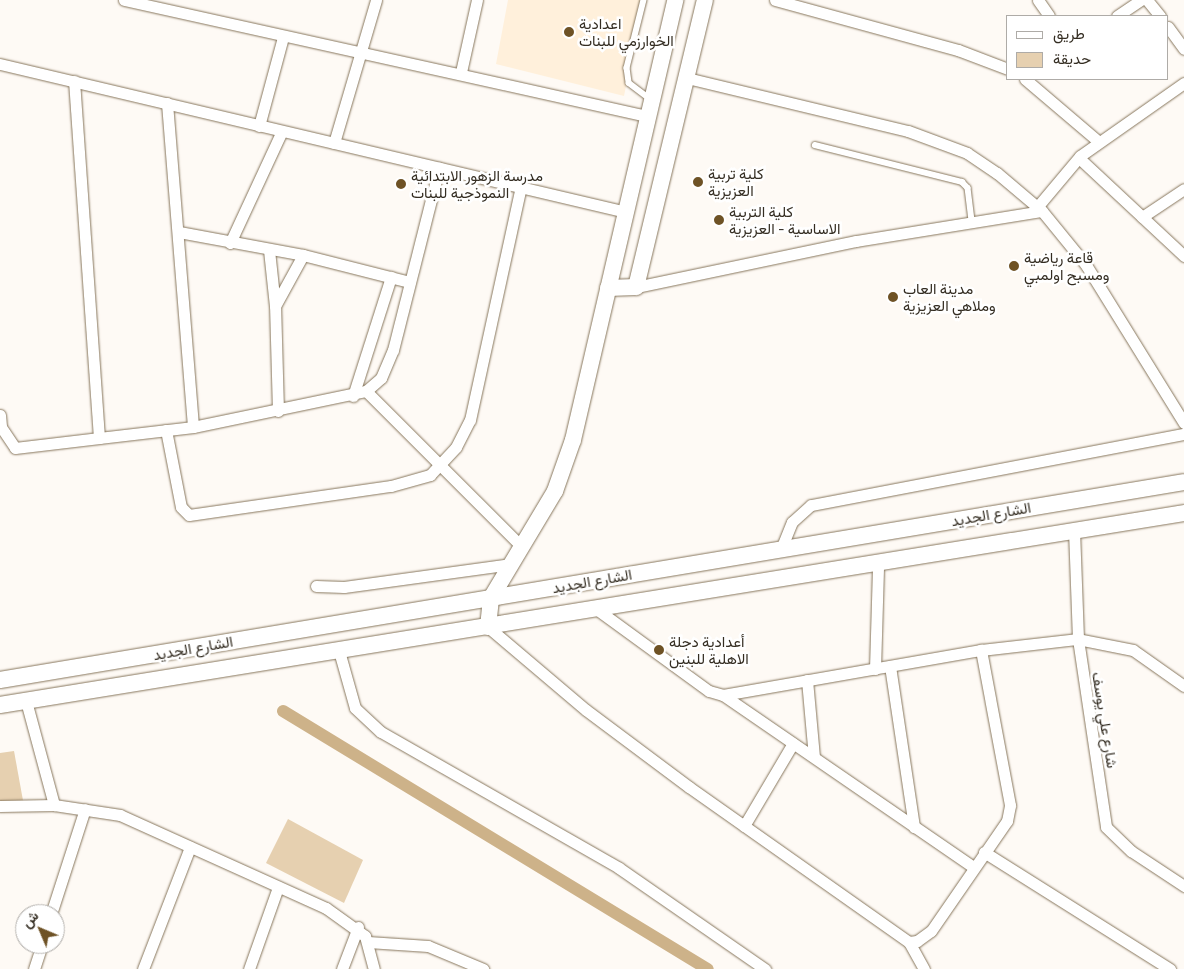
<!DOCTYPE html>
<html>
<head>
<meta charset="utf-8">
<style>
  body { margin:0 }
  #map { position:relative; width:1184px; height:969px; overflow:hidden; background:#fefaf5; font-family:"Titillium Web",Vazirmatn,sans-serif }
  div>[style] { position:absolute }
  .built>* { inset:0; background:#fff0db }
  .green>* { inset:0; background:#e6d0b0 }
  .canal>* { height:12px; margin:-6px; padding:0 6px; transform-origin:6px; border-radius:6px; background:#cdb289 }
  .roads { filter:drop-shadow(0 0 1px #87765c) drop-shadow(0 0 1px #87765c) }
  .lane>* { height:5.5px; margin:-2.75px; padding:0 2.75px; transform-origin:2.75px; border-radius:2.75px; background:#fff }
  .street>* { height:11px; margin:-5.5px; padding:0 5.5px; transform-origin:5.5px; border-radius:5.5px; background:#fff }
  .secondary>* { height:16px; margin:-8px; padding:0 8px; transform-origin:8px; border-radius:8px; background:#fff }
  .dots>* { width:14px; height:14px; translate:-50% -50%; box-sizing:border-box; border:2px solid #fff; border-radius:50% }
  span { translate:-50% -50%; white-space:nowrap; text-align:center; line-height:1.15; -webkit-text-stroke:5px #fff; paint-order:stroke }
  .poi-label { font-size:15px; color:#342d22 }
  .left { translate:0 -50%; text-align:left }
  .street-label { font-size:15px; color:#342d22 }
  .legend { position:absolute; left:1006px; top:15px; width:162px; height:65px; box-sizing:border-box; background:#fff; border:1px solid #aeaba7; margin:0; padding:6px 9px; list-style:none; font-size:15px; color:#342d22 }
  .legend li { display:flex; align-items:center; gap:10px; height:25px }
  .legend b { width:25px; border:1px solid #aeaba7 }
  .north { position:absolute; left:15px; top:904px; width:50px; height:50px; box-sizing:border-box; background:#fff; border:1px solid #aeaba7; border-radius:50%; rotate:315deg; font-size:14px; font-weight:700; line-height:20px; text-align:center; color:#342d22 }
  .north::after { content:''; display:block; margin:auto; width:18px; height:22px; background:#6e5225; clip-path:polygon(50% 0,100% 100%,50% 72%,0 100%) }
</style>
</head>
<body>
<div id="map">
  <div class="built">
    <i style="clip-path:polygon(508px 0,643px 0,624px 96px,496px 64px)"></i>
  </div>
  <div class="green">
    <i style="clip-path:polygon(14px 751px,24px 806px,0 808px,0 753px)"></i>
    <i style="clip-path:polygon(288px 819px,363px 860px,344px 903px,266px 863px)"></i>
  </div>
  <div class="canal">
    <i style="left:283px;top:711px;width:497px;rotate:31.3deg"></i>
  </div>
  <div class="roads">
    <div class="lane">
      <i style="left:644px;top:0;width:70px;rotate:104deg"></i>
      <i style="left:627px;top:68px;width:15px;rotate:82deg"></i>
      <i style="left:629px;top:83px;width:26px;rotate:37deg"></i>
      <i style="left:815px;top:145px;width:152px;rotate:14.1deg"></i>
      <i style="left:962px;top:182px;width:8px;rotate:45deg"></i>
      <i style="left:968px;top:188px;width:34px;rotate:83deg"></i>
    </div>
    <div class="street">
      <i style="left:124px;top:0;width:536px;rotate:12.51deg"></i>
      <i style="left:775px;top:0;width:190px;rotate:15.3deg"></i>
      <i style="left:958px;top:50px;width:53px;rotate:20.8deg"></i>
      <i style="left:1038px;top:0;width:19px;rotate:55deg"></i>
      <i style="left:1147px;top:0;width:21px;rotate:51deg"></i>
      <i style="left:1117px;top:16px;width:29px;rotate:-34deg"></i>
      <i style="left:1168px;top:27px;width:27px;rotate:54deg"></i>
      <i style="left:0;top:64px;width:643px;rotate:13.3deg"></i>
      <i style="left:461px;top:72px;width:74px;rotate:-77.5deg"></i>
      <i style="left:687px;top:78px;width:227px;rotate:13.5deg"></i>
      <i style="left:908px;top:131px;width:63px;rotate:20.4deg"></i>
      <i style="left:967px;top:153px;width:36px;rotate:34deg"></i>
      <i style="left:997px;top:173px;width:59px;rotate:40.2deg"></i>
      <i style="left:1042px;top:211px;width:70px;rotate:50.8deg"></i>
      <i style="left:1086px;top:265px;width:186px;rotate:58.2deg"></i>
      <i style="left:1025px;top:79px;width:97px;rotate:40.4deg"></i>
      <i style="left:167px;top:103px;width:325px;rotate:85.4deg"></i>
      <i style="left:259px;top:126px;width:92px;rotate:-74.9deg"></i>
      <i style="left:334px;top:143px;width:149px;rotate:-73.6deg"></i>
      <i style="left:1079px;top:158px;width:144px;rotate:43deg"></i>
      <i style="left:1038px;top:206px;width:65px;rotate:-50deg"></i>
      <i style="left:1080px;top:156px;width:127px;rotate:-35.1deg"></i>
      <i style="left:1142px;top:217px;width:50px;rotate:-33.7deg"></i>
      <i style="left:179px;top:232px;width:126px;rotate:10.5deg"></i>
      <i style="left:230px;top:243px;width:123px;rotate:-65.1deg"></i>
      <i style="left:269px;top:250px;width:56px;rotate:83.9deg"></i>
      <i style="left:636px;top:287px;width:225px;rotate:-11.8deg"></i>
      <i style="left:856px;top:241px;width:188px;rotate:-9.2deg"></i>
      <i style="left:366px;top:391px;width:221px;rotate:45deg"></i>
      <i style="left:353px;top:396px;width:125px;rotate:-72.3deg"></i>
      <i style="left:278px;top:411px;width:105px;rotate:-91.6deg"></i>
      <i style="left:275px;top:306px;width:58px;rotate:-61.2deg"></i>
      <i style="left:303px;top:255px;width:110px;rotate:14.2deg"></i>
      <i style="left:0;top:415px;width:12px;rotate:85deg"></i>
      <i style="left:1px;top:427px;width:25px;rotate:56deg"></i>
      <i style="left:15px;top:448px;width:85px;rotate:-6.8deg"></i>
      <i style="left:99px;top:438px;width:358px;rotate:-94deg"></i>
      <i style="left:166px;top:430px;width:78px;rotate:79deg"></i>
      <i style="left:181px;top:507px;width:11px;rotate:45deg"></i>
      <i style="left:189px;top:515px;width:204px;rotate:-8.2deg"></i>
      <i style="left:391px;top:486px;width:41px;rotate:-15.8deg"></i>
      <i style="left:430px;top:475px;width:38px;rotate:-47deg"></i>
      <i style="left:456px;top:447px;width:30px;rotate:-63deg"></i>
      <i style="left:470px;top:420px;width:239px;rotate:-77.7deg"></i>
      <i style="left:99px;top:438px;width:95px;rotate:-6.7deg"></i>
      <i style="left:193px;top:427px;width:177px;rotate:-11.8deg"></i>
      <i style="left:366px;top:391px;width:20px;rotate:-41deg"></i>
      <i style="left:381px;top:378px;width:30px;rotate:-67deg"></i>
      <i style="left:393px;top:350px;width:188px;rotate:-75.8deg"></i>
      <i style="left:781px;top:549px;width:29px;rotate:-68deg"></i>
      <i style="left:792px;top:522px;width:25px;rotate:-42deg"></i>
      <i style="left:811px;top:505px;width:380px;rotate:-10.8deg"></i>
      <i style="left:316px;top:586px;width:28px;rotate:2deg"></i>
      <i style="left:344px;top:587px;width:169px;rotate:-7.8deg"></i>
      <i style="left:595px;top:608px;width:141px;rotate:36.1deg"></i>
      <i style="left:709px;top:691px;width:15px;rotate:16deg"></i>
      <i style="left:723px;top:695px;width:262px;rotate:-9.9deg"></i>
      <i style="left:488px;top:627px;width:128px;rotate:40.3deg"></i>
      <i style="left:586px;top:710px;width:129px;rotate:36.8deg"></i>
      <i style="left:689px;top:787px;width:269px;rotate:35.2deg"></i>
      <i style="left:909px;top:942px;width:8px;rotate:-7deg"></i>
      <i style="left:917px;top:941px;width:17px;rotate:-36deg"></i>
      <i style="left:931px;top:931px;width:134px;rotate:-55.4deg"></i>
      <i style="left:1007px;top:821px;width:16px;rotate:-79deg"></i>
      <i style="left:1010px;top:805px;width:158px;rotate:-100.6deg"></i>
      <i style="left:981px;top:650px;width:98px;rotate:-6.5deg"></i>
      <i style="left:1078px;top:639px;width:107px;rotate:-92.1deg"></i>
      <i style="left:339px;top:651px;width:59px;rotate:74.3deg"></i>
      <i style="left:355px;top:708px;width:35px;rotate:43deg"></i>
      <i style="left:381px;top:732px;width:274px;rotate:29.7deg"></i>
      <i style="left:619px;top:868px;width:178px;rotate:34.7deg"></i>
      <i style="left:890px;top:666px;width:163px;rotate:81.5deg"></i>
      <i style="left:875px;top:669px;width:104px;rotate:-88.3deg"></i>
      <i style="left:807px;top:680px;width:77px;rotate:84.8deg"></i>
      <i style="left:1184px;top:686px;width:62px;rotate:-144.8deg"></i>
      <i style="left:1133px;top:650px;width:56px;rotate:-168.7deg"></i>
      <i style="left:1078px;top:639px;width:190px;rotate:81.5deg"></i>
      <i style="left:1106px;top:827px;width:35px;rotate:44deg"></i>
      <i style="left:1131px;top:851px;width:64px;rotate:33.4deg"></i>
      <i style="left:723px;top:695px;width:303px;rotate:34.5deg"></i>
      <i style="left:26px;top:701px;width:108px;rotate:74.9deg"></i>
      <i style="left:54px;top:805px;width:67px;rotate:8.6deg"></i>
      <i style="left:120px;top:815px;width:226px;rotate:24.3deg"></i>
      <i style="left:326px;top:908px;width:48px;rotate:35.7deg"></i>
      <i style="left:365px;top:936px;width:34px;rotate:75deg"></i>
      <i style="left:0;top:806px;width:54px;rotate:-1.1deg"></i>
      <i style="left:744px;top:826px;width:96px;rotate:-59.4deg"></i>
      <i style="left:984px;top:852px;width:220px;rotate:32.2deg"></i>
      <i style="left:51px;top:914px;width:110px;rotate:-72.1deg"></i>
      <i style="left:368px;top:942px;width:60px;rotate:3.8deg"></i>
      <i style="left:428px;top:946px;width:60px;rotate:22.7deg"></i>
      <i style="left:909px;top:942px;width:31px;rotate:61deg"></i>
      <i style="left:34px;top:969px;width:26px;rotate:-72deg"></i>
      <i style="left:143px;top:969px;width:131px;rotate:-68.9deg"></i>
      <i style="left:249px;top:969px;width:87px;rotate:-70.5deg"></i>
      <i style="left:342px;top:969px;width:45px;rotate:-69.1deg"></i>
    </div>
    <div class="secondary">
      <i style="left:608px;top:288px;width:28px;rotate:-2deg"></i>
      <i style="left:636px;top:287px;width:295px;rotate:-76.5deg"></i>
      <i style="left:488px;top:627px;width:29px;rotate:-84deg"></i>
      <i style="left:491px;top:598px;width:125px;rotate:-59.1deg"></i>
      <i style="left:555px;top:491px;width:54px;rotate:-70.6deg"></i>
      <i style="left:573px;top:440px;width:452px;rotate:-76.9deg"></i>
      <i style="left:0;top:680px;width:1200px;rotate:-9.49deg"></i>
      <i style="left:0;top:705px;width:1199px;rotate:-9.21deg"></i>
    </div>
  </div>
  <div class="dots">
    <i style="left:569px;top:32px;background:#6e5225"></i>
    <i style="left:698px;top:182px;background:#6e5225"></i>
    <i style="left:401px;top:184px;background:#6e5225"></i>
    <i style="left:719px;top:220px;background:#6e5225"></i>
    <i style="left:1014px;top:266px;background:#6e5225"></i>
    <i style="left:893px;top:297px;background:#6e5225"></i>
    <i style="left:659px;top:650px;background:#6e5225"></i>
  </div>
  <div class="poi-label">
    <span class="left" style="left:579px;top:32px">اعدادية<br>الخوارزمي للبنات</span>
    <span class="left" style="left:708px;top:182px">كلية تربية<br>العزيزية</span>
    <span class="left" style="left:411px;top:184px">مدرسة الزهور الابتدائية<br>النموذجية للبنات</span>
    <span class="left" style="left:729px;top:220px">كلية التربية<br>الاساسية - العزيزية</span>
    <span class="left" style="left:1024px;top:266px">قاعة رياضية<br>ومسبح اولمبي</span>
    <span class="left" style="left:903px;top:297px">مدينة العاب<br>وملاهي العزيزية</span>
    <span class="left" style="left:669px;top:650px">أعدادية دجلة<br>الاهلية للبنين</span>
  </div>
  <div class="street-label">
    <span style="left:991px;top:514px;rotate:-10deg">الشارع الجديد</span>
    <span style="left:592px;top:581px;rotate:-10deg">الشارع الجديد</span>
    <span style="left:193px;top:648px;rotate:-10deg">الشارع الجديد</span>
    <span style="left:1105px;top:720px;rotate:81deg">شارع علي يوسف</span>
  </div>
  <ul class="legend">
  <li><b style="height:6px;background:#fff"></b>طريق</li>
  <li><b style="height:14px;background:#e6d0b0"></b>حديقة</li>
  </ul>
  <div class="north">ش</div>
</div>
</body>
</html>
